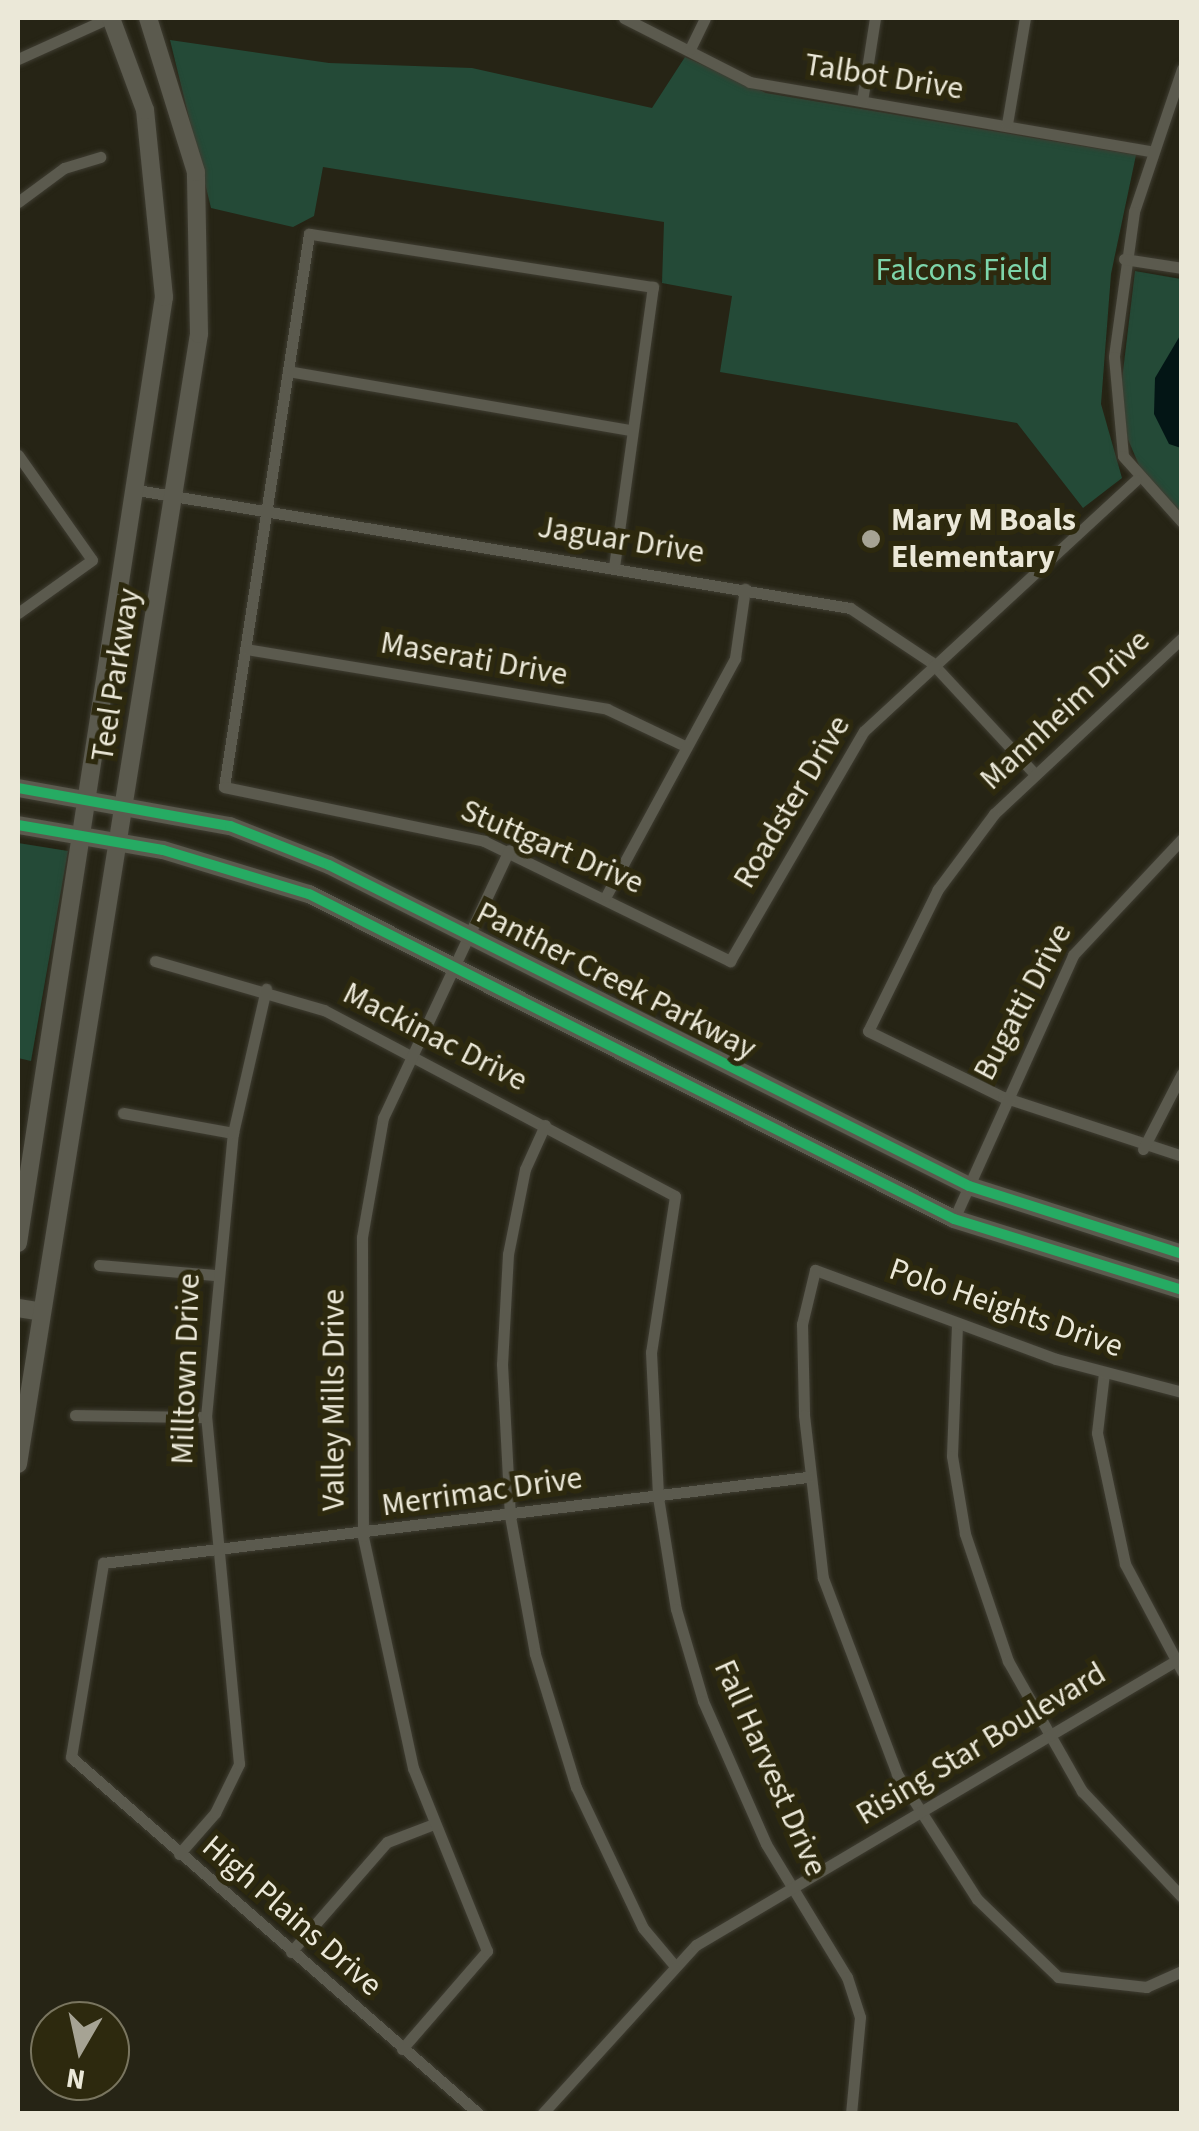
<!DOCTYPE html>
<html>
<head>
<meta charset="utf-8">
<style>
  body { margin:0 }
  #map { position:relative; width:1199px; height:2131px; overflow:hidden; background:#262415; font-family:"Source Sans 3",sans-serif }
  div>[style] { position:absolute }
  .green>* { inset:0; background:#244a37 }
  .water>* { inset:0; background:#031515 }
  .roads { filter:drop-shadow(0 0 2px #3f3d32) drop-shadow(0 0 2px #3f3d32) }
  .street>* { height:11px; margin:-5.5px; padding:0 5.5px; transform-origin:5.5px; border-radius:5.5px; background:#5b5a4e }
  .secondary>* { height:18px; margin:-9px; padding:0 9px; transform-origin:9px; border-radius:9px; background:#5b5a4e }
  .cycleway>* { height:10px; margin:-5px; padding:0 5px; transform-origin:5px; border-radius:5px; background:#26ab63 }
  .dots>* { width:28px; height:28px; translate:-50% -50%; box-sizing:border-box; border:5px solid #2d290e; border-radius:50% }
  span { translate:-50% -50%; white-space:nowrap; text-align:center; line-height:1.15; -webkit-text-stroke:10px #2d290e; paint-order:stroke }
  .street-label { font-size:32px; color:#ebe8d8 }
  .park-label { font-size:32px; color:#7dd5ab }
  .poi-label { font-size:32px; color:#ebe8d8; font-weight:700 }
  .left { translate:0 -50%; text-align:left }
  .frame { position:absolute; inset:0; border:20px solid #ebe8d8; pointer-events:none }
  .north { position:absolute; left:30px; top:2001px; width:100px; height:100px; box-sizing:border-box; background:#2d290e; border:2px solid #79755f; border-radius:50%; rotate:189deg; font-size:28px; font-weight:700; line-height:40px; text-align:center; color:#ebe8d8 }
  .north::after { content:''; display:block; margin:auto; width:35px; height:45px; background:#a6a394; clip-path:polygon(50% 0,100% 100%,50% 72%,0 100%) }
</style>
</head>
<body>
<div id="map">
  <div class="green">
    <i style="clip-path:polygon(170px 40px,329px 63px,472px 68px,652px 108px,685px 57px,766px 93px,1136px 155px,1111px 274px,1101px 404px,1122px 478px,1083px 508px,1017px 423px,720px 372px,732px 296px,662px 283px,664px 222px,323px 167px,314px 216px,293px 227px,211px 208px)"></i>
    <i style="clip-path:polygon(1135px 271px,1181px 279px,1181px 512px,1144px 477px,1127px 437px,1121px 388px)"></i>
    <i style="clip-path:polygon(18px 843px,68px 851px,31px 1061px,18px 1058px)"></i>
  </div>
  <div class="water">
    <i style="clip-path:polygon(1181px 334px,1181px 448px,1169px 444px,1154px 414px,1155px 378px)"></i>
  </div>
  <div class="roads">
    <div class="street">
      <i style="left:624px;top:18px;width:141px;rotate:26.9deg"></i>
      <i style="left:750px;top:82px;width:405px;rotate:9.8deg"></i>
      <i style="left:690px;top:49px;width:34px;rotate:-64deg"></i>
      <i style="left:18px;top:59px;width:100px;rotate:-24.3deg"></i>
      <i style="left:1182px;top:69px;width:151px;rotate:108.6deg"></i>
      <i style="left:1134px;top:212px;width:146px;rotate:97.9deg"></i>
      <i style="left:1114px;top:357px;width:99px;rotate:84.8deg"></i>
      <i style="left:1123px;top:456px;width:89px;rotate:48.2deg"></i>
      <i style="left:862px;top:101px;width:84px;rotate:-81.1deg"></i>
      <i style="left:1007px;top:124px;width:108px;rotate:-80.4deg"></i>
      <i style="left:18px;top:202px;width:57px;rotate:-36.5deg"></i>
      <i style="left:64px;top:168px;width:38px;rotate:-17deg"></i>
      <i style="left:1124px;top:259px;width:59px;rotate:8.8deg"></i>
      <i style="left:288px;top:371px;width:348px;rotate:9.8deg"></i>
      <i style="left:18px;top:455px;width:128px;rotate:54.8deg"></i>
      <i style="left:92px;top:560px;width:91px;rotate:144.4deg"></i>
      <i style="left:137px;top:490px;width:723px;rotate:9.4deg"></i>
      <i style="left:850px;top:608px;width:97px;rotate:33.7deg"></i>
      <i style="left:931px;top:662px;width:150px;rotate:47.2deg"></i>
      <i style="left:614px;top:567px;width:283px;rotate:-82.1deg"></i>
      <i style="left:653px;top:287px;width:348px;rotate:-171.2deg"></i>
      <i style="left:309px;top:234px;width:559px;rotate:98.74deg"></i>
      <i style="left:224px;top:787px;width:266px;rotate:11.7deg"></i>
      <i style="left:484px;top:841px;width:274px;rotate:26deg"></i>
      <i style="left:730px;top:961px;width:266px;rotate:-59.8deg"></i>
      <i style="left:864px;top:731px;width:370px;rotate:-42.7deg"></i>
      <i style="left:1182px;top:638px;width:258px;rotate:136.9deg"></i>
      <i style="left:994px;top:814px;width:94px;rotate:126.7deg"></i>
      <i style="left:938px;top:889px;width:158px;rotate:116.2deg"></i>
      <i style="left:868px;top:1031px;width:150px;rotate:26.1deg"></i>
      <i style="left:1003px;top:1097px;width:188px;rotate:18.2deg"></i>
      <i style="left:246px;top:649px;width:366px;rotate:9.4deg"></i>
      <i style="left:607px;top:709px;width:86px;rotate:25.4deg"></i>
      <i style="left:606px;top:896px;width:271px;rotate:-61.5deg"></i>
      <i style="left:735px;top:658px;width:70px;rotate:-81.8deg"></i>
      <i style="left:155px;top:961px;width:176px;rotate:16.2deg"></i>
      <i style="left:324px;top:1010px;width:397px;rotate:27.9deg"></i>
      <i style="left:675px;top:1196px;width:158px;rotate:98.7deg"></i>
      <i style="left:651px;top:1352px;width:145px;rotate:87.2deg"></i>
      <i style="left:658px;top:1497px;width:113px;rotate:80.9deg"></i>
      <i style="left:676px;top:1609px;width:96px;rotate:73.6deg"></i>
      <i style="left:703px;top:1701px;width:156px;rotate:66.2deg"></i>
      <i style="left:766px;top:1844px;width:156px;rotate:58.7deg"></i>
      <i style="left:847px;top:1977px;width:42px;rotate:72deg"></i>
      <i style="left:860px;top:2017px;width:97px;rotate:95.3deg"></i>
      <i style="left:123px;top:1113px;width:112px;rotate:10.3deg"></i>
      <i style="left:545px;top:1125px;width:48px;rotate:114.4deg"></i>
      <i style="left:525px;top:1169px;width:87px;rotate:101.3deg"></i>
      <i style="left:508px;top:1254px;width:110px;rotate:93.1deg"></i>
      <i style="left:502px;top:1364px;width:152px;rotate:87deg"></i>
      <i style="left:510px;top:1516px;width:140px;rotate:79.7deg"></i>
      <i style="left:535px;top:1654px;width:139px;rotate:72.9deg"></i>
      <i style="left:576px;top:1787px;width:156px;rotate:64.6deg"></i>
      <i style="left:643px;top:1928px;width:48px;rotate:50deg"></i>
      <i style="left:1143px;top:1149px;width:85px;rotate:-62.8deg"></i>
      <i style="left:954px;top:1219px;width:290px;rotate:-65.7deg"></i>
      <i style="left:1073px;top:955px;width:159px;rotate:-46.8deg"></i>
      <i style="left:99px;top:1265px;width:116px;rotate:4.9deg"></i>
      <i style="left:957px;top:1325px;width:131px;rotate:92.2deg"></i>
      <i style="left:952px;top:1456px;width:79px;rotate:80.5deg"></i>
      <i style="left:965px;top:1534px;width:134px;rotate:71.3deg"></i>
      <i style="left:1008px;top:1661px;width:150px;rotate:60.4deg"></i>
      <i style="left:1082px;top:1791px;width:146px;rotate:46.7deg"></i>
      <i style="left:1104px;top:1373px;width:60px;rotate:96.7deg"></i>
      <i style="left:1097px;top:1433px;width:134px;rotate:77.9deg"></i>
      <i style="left:1125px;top:1564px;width:121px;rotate:62deg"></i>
      <i style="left:1182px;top:1392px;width:130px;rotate:-165.3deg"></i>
      <i style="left:1056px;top:1359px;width:257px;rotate:-159.7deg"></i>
      <i style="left:815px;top:1270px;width:56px;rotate:103.5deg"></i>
      <i style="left:802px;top:1324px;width:91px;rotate:88.7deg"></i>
      <i style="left:804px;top:1415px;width:164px;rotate:83.4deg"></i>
      <i style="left:823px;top:1578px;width:210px;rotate:69.3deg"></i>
      <i style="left:897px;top:1774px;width:148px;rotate:57.4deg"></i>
      <i style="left:977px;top:1899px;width:112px;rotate:43.9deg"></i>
      <i style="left:1058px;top:1977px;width:89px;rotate:6.5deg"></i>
      <i style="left:1146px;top:1987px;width:39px;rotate:-24deg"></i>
      <i style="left:75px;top:1415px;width:131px;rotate:0.9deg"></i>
      <i style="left:179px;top:1854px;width:55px;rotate:-48.7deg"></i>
      <i style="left:215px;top:1813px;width:55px;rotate:-63.9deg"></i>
      <i style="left:239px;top:1764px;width:349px;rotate:-95.4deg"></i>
      <i style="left:206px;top:1417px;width:285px;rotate:-84.6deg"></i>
      <i style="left:233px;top:1133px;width:148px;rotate:-77.1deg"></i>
      <i style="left:291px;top:1952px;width:146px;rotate:-48.9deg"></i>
      <i style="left:387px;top:1842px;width:47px;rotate:-21.1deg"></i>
      <i style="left:402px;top:2049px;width:130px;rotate:-49.1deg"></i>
      <i style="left:487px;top:1951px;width:197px;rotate:-112deg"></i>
      <i style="left:413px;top:1768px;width:237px;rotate:-102.2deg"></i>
      <i style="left:363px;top:1536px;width:299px;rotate:-90.2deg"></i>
      <i style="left:362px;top:1237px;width:121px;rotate:-80deg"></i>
      <i style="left:383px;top:1118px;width:296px;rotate:-64.8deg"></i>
      <i style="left:479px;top:2114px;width:542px;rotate:-138.81deg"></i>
      <i style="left:71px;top:1757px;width:197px;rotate:-80.6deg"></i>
      <i style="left:103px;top:1563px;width:709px;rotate:-6.96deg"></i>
      <i style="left:542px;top:2114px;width:229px;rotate:-47.7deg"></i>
      <i style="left:696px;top:1945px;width:565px;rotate:-30.65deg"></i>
    </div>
    <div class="secondary">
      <i style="left:18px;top:788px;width:215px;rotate:10.2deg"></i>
      <i style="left:230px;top:826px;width:106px;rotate:21.5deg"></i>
      <i style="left:329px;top:865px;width:716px;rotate:26.64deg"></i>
      <i style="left:969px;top:1186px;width:224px;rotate:17.7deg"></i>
      <i style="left:18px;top:825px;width:147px;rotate:9.8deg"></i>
      <i style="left:163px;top:850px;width:152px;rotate:16.8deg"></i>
      <i style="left:309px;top:894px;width:722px;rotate:26.74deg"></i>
      <i style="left:954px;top:1219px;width:239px;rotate:17.3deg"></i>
      <i style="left:18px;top:1243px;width:957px;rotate:-81.23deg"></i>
      <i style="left:164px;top:297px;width:188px;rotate:-95.8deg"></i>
      <i style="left:145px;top:110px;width:98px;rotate:-110.3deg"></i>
      <i style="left:18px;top:1308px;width:24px;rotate:9deg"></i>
      <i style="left:18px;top:1464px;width:1144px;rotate:-80.9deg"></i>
      <i style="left:199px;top:334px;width:162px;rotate:-91.1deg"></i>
      <i style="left:196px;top:172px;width:161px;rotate:-107.3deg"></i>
    </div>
  </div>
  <div class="cycleway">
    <i style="left:18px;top:788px;width:215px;rotate:10.2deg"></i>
    <i style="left:230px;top:826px;width:106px;rotate:21.5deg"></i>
    <i style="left:329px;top:865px;width:716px;rotate:26.64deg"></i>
    <i style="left:969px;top:1186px;width:224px;rotate:17.7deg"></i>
    <i style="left:18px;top:825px;width:147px;rotate:9.8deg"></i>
    <i style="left:163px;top:850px;width:152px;rotate:16.8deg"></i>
    <i style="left:309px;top:894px;width:722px;rotate:26.74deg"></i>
    <i style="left:954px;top:1219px;width:239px;rotate:17.3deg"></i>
  </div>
  <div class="dots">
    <i style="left:871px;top:539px;background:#a6a394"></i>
  </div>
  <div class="street-label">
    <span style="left:884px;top:77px;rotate:9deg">Talbot Drive</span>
    <span style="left:621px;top:540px;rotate:9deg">Jaguar Drive</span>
    <span style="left:474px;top:659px;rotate:10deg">Maserati Drive</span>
    <span style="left:116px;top:675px;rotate:-81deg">Teel Parkway</span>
    <span style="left:1065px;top:710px;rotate:-43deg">Mannheim Drive</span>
    <span style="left:792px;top:802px;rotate:-59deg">Roadster Drive</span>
    <span style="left:552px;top:847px;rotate:23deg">Stuttgart Drive</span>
    <span style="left:616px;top:981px;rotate:27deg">Panther Creek Parkway</span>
    <span style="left:1023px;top:1002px;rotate:-62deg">Bugatti Drive</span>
    <span style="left:435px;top:1037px;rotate:27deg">Mackinac Drive</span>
    <span style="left:1006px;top:1308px;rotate:19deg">Polo Heights Drive</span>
    <span style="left:186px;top:1369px;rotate:-88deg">Milltown Drive</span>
    <span style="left:334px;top:1400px;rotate:-90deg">Valley Mills Drive</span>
    <span style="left:482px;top:1492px;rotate:-8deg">Merrimac Drive</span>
    <span style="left:981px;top:1744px;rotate:-31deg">Rising Star Boulevard</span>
    <span style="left:770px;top:1768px;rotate:66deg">Fall Harvest Drive</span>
    <span style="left:292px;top:1916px;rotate:41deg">High Plains Drive</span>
  </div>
  <div class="park-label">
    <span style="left:962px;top:270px">Falcons Field</span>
  </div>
  <div class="poi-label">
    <span class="left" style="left:891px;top:539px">Mary M Boals<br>Elementary</span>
  </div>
  <div class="frame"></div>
  <div class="north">N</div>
</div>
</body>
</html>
